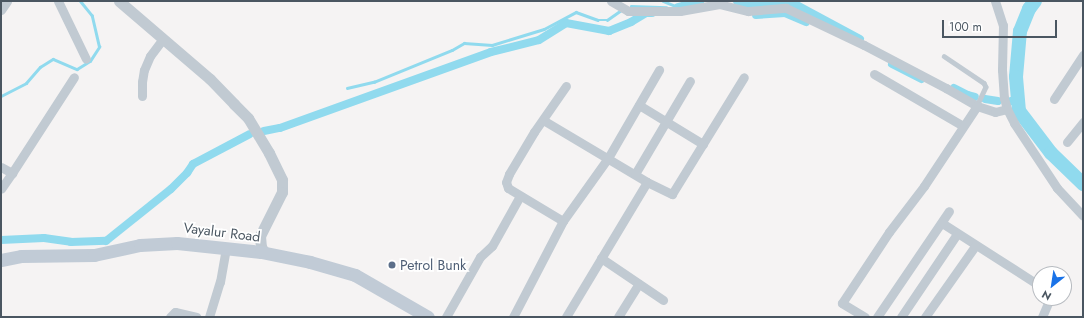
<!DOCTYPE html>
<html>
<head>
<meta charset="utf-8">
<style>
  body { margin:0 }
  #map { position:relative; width:1084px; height:318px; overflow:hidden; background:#f5f3f3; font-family:Jost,sans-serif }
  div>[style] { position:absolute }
  .stream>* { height:2.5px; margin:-1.25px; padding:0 1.25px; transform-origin:1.25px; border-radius:1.25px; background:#90daee }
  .canal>* { height:8px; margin:-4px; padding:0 4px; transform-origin:4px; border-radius:4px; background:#90daee }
  .river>* { height:14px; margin:-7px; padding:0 7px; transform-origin:7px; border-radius:7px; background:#90daee }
  .service>* { height:4.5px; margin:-2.25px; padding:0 2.25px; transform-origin:2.25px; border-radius:2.25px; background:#c1cad2 }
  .minor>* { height:9px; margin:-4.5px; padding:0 4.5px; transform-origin:4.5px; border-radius:4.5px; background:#c1cad2 }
  .tertiary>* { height:11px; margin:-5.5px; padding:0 5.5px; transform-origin:5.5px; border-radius:5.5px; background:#c1cad2 }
  .secondary>* { height:13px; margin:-6.5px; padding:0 6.5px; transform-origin:6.5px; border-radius:6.5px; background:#c1cbd6 }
  .dots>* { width:11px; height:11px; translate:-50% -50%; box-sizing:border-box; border:2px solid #fff; border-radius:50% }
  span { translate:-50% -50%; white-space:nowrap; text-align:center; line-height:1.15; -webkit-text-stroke:3.5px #fff; paint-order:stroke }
  .street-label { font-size:14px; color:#4a5661 }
  .service-label { font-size:14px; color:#4e5e75 }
  .left { translate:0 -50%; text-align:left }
  .frame { position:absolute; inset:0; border:2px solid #4a5661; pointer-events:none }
  .north { position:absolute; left:1032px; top:266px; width:40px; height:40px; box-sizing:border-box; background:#fff; border:1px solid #b7bbc0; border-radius:50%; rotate:210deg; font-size:11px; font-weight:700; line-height:16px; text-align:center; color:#4a5661 }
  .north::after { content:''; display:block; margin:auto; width:14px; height:18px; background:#1a73e8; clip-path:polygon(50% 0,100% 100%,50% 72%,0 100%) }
  .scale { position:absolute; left:942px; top:20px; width:115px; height:18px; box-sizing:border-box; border:2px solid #4a5661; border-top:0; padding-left:5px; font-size:12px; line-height:14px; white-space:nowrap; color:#4a5661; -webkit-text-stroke:3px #fff; paint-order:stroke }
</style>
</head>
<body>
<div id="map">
  <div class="stream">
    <i style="left:663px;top:1px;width:16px;rotate:22deg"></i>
    <i style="left:631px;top:6px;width:35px;rotate:2deg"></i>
    <i style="left:347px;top:88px;width:28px;rotate:-13deg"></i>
    <i style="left:374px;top:82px;width:84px;rotate:-22.3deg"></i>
    <i style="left:452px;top:50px;width:14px;rotate:-30deg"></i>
    <i style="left:464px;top:43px;width:28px;rotate:4deg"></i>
    <i style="left:492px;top:45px;width:54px;rotate:-17.1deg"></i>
    <i style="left:544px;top:29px;width:36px;rotate:-28deg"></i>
    <i style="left:576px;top:12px;width:23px;rotate:20deg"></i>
    <i style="left:598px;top:20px;width:9px"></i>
    <i style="left:607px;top:20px;width:16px;rotate:-35deg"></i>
    <i style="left:1px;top:96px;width:28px;rotate:-27deg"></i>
    <i style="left:26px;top:83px;width:21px;rotate:-49deg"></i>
    <i style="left:40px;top:67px;width:15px;rotate:-32deg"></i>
    <i style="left:53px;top:59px;width:26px;rotate:23deg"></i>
    <i style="left:77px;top:69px;width:15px;rotate:-32deg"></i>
    <i style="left:90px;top:61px;width:17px;rotate:-57deg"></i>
    <i style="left:99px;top:47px;width:32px;rotate:-103deg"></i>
    <i style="left:92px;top:16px;width:19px;rotate:-129deg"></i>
  </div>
  <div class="canal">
    <i style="left:737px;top:1px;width:16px;rotate:18deg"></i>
    <i style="left:752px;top:6px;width:21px"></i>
    <i style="left:773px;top:6px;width:9px;rotate:-32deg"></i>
    <i style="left:785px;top:1px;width:8px;rotate:14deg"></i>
    <i style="left:793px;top:3px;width:76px;rotate:28.2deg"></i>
    <i style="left:678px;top:7px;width:23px;rotate:-15deg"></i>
    <i style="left:756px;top:15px;width:29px;rotate:-4deg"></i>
    <i style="left:785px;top:13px;width:23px;rotate:23deg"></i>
    <i style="left:892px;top:64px;width:33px;rotate:27deg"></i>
    <i style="left:954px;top:88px;width:16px;rotate:27deg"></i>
    <i style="left:968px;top:95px;width:7px;rotate:16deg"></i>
    <i style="left:985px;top:99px;width:13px;rotate:9deg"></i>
    <i style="left:1011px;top:101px;width:7px;rotate:-8deg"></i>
    <i style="left:264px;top:131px;width:16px;rotate:-11deg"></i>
    <i style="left:280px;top:128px;width:224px;rotate:-19.8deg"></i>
    <i style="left:491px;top:52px;width:49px;rotate:-14deg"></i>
    <i style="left:539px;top:40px;width:32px;rotate:-32deg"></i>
    <i style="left:566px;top:23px;width:44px;rotate:10.5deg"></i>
    <i style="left:609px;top:31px;width:24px;rotate:-22deg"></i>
    <i style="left:631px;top:22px;width:17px;rotate:-31deg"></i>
    <i style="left:646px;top:13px;width:6px"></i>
    <i style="left:1px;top:240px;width:43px;rotate:-2.7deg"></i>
    <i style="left:44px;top:238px;width:27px;rotate:8deg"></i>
    <i style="left:71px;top:242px;width:35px;rotate:-2deg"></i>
    <i style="left:106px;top:241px;width:83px;rotate:-38.7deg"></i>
    <i style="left:171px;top:189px;width:23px;rotate:-45deg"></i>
    <i style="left:187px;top:173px;width:11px;rotate:-56deg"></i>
    <i style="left:193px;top:164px;width:64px;rotate:-27.8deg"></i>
  </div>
  <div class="river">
    <i style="left:1035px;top:1px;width:10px;rotate:127deg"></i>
    <i style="left:1029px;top:9px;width:24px;rotate:112deg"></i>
    <i style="left:1020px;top:31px;width:46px;rotate:95deg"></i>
    <i style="left:1016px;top:77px;width:34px;rotate:85deg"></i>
    <i style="left:1019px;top:111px;width:53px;rotate:52.7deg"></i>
    <i style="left:1051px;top:153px;width:45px;rotate:44.1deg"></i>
  </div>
  <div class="service">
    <i style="left:944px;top:56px;width:48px;rotate:34deg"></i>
    <i style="left:984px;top:83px;width:4px;rotate:63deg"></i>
    <i style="left:986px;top:87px;width:21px;rotate:115deg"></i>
  </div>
  <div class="minor">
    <i style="left:58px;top:1px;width:64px;rotate:64.2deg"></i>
    <i style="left:611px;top:1px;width:20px;rotate:30deg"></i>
    <i style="left:628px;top:11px;width:52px"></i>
    <i style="left:680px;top:11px;width:40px;rotate:-10deg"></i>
    <i style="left:719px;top:4px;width:30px;rotate:14deg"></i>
    <i style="left:748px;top:11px;width:38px;rotate:-5deg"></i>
    <i style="left:786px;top:8px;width:86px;rotate:25.4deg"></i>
    <i style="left:864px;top:45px;width:93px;rotate:27.7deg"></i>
    <i style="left:946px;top:88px;width:36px;rotate:30deg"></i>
    <i style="left:977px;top:106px;width:19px;rotate:18deg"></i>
    <i style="left:995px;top:112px;width:12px;rotate:-14deg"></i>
    <i style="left:995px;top:1px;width:25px;rotate:72deg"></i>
    <i style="left:1003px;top:25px;width:45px;rotate:91.3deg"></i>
    <i style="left:1002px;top:70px;width:28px;rotate:86deg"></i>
    <i style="left:1004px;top:98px;width:11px;rotate:75deg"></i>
    <i style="left:1007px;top:109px;width:16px;rotate:63deg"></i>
    <i style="left:1014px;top:123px;width:78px;rotate:56.5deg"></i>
    <i style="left:1057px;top:188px;width:38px;rotate:47deg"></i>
    <i style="left:1px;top:10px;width:11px;rotate:-56deg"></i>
    <i style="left:874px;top:74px;width:103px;rotate:30.3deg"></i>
    <i style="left:142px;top:96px;width:14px;rotate:-90deg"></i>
    <i style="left:142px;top:82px;width:12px;rotate:-81deg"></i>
    <i style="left:144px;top:70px;width:15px;rotate:-67deg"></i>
    <i style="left:150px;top:56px;width:20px;rotate:-53deg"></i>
    <i style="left:1054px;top:99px;width:53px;rotate:-56.6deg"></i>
    <i style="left:639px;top:105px;width:75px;rotate:31.4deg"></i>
    <i style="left:543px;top:120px;width:121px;rotate:30.8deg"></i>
    <i style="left:647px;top:182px;width:157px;rotate:121deg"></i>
    <i style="left:1067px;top:142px;width:26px;rotate:-51deg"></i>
    <i style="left:1px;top:167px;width:13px;rotate:29deg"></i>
    <i style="left:12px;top:173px;width:19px;rotate:125deg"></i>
    <i style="left:12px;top:173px;width:114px;rotate:-57.1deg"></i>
    <i style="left:635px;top:174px;width:108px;rotate:-59.4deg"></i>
    <i style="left:647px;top:182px;width:28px;rotate:26deg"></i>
    <i style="left:672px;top:194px;width:137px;rotate:-58.4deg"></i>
    <i style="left:563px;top:221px;width:64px;rotate:-149deg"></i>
    <i style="left:508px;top:188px;width:6px;rotate:-108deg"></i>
    <i style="left:506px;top:182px;width:9px;rotate:-69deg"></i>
    <i style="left:509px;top:174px;width:49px;rotate:-59.2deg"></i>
    <i style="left:534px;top:132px;width:56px;rotate:-55.2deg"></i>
    <i style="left:942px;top:223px;width:117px;rotate:32.7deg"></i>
    <i style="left:601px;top:258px;width:75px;rotate:34.1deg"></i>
    <i style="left:170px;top:317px;width:7px;rotate:-45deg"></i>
    <i style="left:175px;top:312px;width:22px;rotate:13deg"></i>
    <i style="left:209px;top:317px;width:37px;rotate:-73deg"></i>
    <i style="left:220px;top:282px;width:34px;rotate:-80deg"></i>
    <i style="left:446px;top:317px;width:69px;rotate:-60.5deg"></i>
    <i style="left:480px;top:257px;width:16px;rotate:-43deg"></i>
    <i style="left:492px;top:246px;width:57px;rotate:-60.8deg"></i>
    <i style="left:513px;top:317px;width:108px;rotate:-62.5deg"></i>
    <i style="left:563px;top:221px;width:77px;rotate:-54.5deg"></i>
    <i style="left:608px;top:158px;width:102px;rotate:-59.9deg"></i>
    <i style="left:618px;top:317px;width:39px;rotate:-58deg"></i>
    <i style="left:865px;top:317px;width:27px;rotate:-149deg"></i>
    <i style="left:842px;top:303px;width:85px;rotate:-56.5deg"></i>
    <i style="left:889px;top:232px;width:58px;rotate:-52.7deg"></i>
    <i style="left:924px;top:186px;width:96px;rotate:-56.5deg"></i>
    <i style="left:877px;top:317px;width:128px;rotate:-55.8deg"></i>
    <i style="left:901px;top:317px;width:100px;rotate:-56deg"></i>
    <i style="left:925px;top:317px;width:87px;rotate:-54.8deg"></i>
    <i style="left:1042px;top:317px;width:21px;rotate:-67deg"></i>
  </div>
  <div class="tertiary">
    <i style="left:119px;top:1px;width:120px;rotate:40.6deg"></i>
    <i style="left:210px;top:79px;width:35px;rotate:46deg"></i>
    <i style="left:234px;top:104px;width:20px;rotate:45deg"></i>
    <i style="left:248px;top:118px;width:41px;rotate:59deg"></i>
    <i style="left:269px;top:153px;width:30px;rotate:64deg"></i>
    <i style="left:282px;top:180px;width:12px;rotate:90deg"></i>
    <i style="left:282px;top:192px;width:49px;rotate:116.6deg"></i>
    <i style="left:260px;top:236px;width:11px;rotate:85deg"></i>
    <i style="left:261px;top:247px;width:7px;rotate:56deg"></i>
  </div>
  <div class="secondary">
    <i style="left:1px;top:260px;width:20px;rotate:-11deg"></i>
    <i style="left:21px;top:256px;width:73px;rotate:-0.8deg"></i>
    <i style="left:94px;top:255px;width:47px;rotate:-12.3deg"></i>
    <i style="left:140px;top:245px;width:37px;rotate:-3deg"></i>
    <i style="left:177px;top:243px;width:84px;rotate:6.1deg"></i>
    <i style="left:261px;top:252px;width:50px;rotate:11.5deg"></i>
    <i style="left:310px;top:262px;width:47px;rotate:16.1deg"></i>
    <i style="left:355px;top:275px;width:84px;rotate:29.9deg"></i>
  </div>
  <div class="dots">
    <i style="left:392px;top:265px;background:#5c6f8a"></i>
  </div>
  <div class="street-label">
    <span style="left:222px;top:232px;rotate:7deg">Vayalur Road</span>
  </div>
  <div class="service-label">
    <span class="left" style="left:400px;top:265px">Petrol Bunk</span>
  </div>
  <div class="frame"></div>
  <div class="north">N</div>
  <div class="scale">100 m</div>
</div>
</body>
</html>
